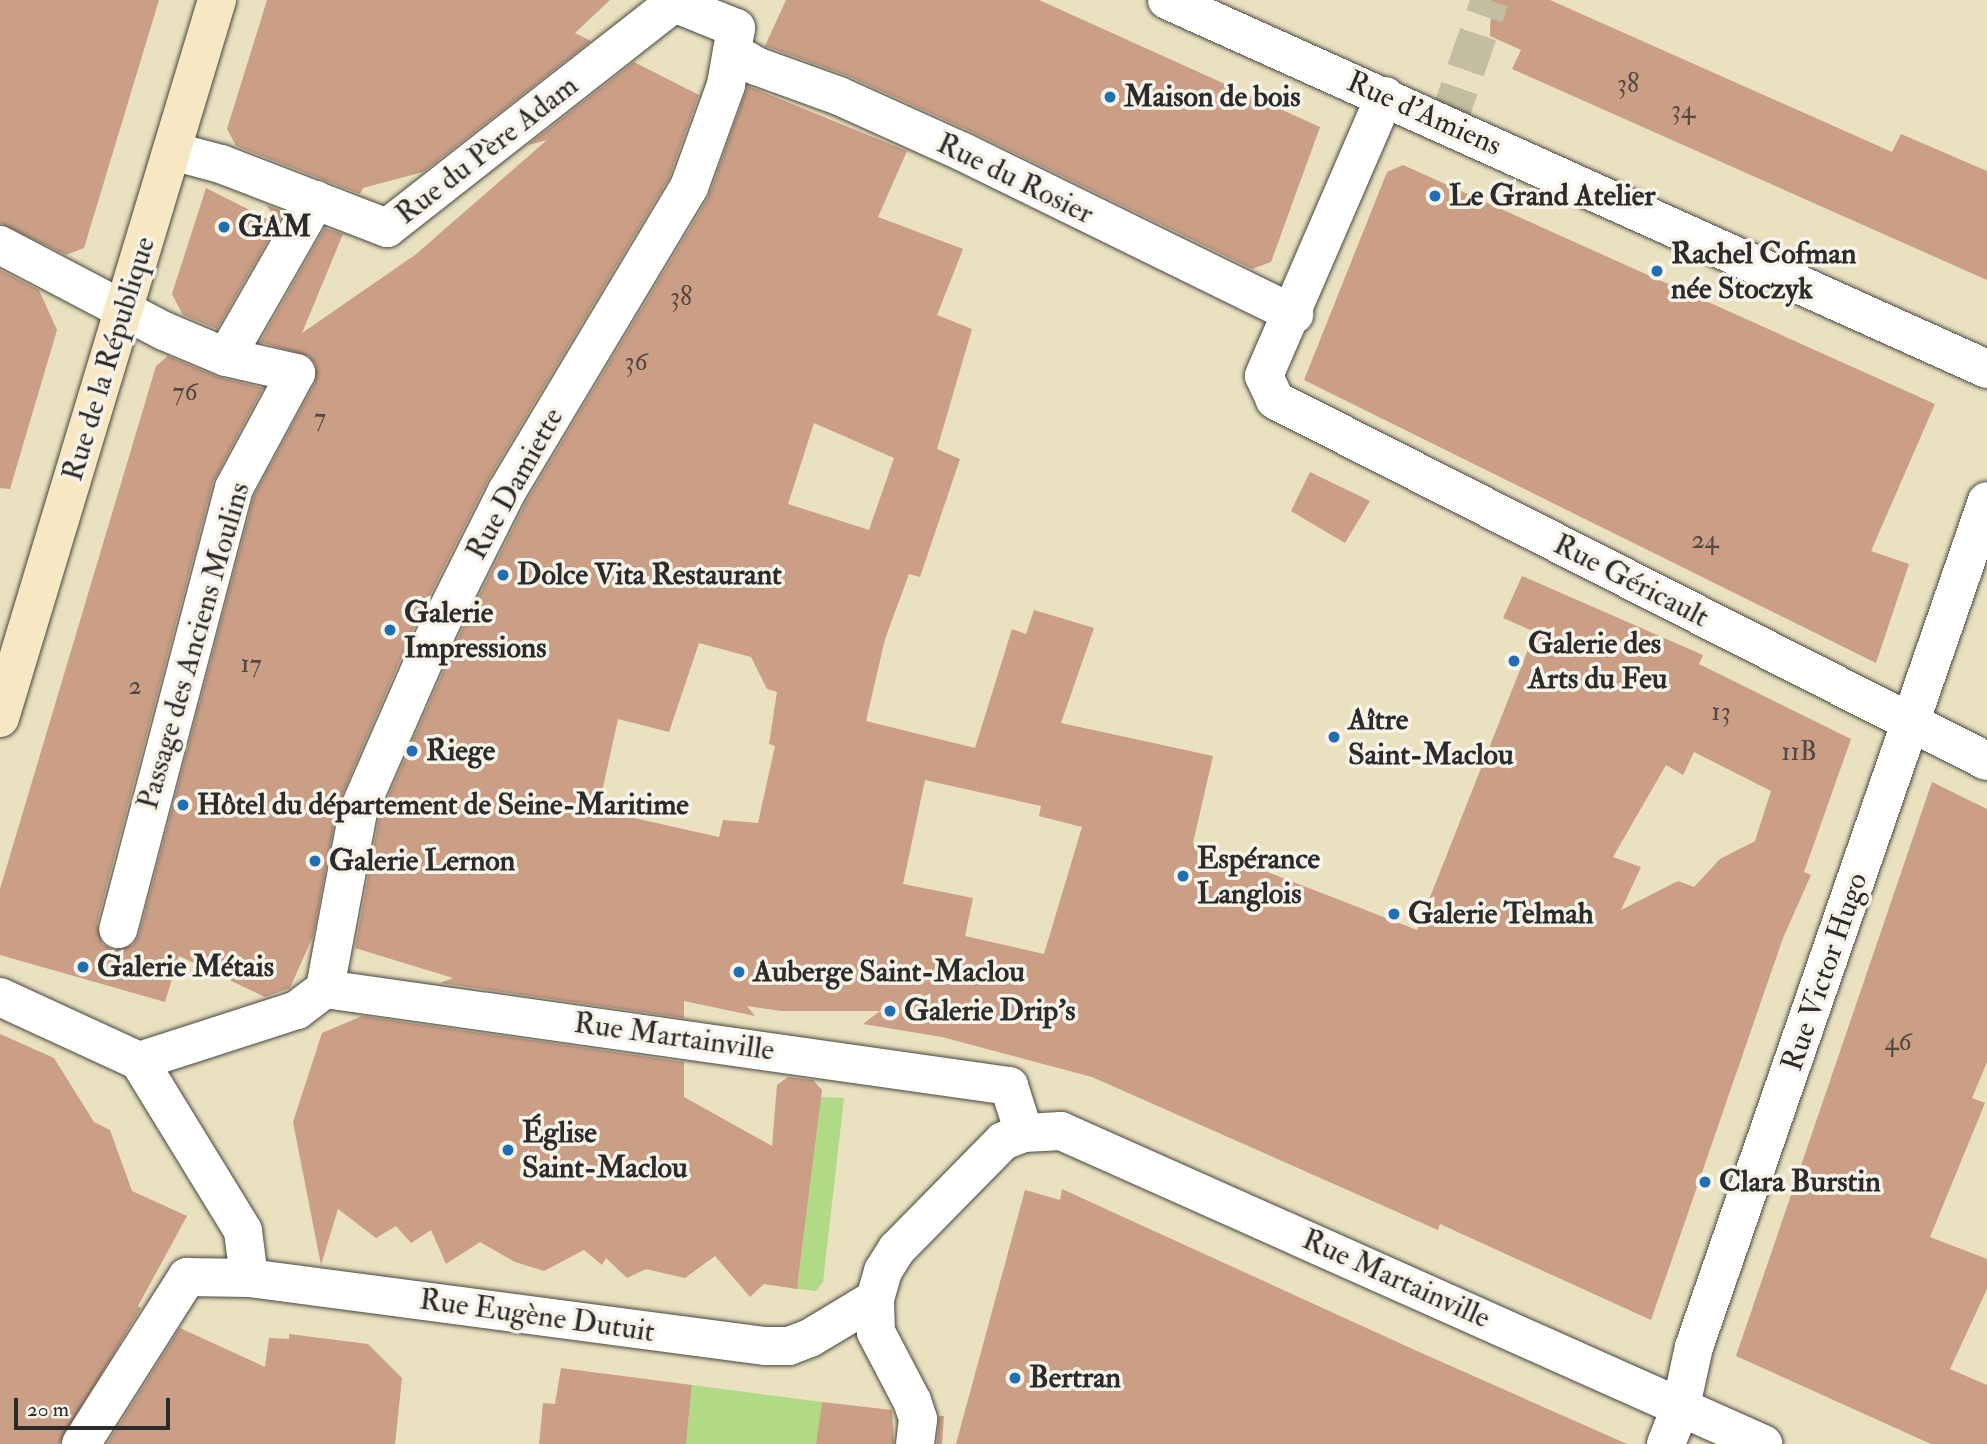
<!DOCTYPE html>
<html>
<head>
<meta charset="utf-8">
<style>
  body { margin:0 }
  #map { position:relative; width:1987px; height:1444px; overflow:hidden; background:#e9e1bf; font-family:"IM FELL Double Pica",serif }
  div>[style] { position:absolute }
  .green>* { inset:0; background:#b0da86 }
  .building>* { inset:0; background:#cb9e86 }
  .street-tunnel>* { height:38px; margin-top:-19px; transform-origin:0; background:repeating-linear-gradient(90deg,#c3bda1 0 38px,transparent 0 57px) }
  .roads { filter:drop-shadow(0 0 2px #484641) drop-shadow(0 0 2px #484641) }
  .street>* { height:38px; margin:-19px; padding:0 19px; transform-origin:19px; border-radius:19px; background:#fff }
  .secondary>* { height:38px; margin:-19px; padding:0 19px; transform-origin:19px; border-radius:19px; background:#f7e8c3 }
  .dots>* { width:19px; height:19px; translate:-50% -50%; box-sizing:border-box; border:4px solid #f7f3e8; border-radius:50% }
  span { translate:-50% -50%; white-space:nowrap; text-align:center; line-height:1.15; -webkit-text-stroke:7px #f7f3e8; paint-order:stroke }
  .number-label { font-size:26px; color:#534842 }
  .number-label span { -webkit-text-stroke-width:0 }
  .poi-label { font-size:30px; color:#2b2b2b; font-weight:700 }
  .left { translate:0 -50%; text-align:left }
  .street-label { font-size:30px; color:#2b2b2b }
  .scale { position:absolute; left:14px; top:1398px; width:156px; height:32px; box-sizing:border-box; border:4px solid #2b2b2b; border-top:0; padding-left:9px; font-size:21px; line-height:24px; white-space:nowrap; color:#2b2b2b; -webkit-text-stroke:5px #f7f3e8; paint-order:stroke }
</style>
</head>
<body>
<div id="map">
  <div class="green">
    <i style="clip-path:polygon(821px 1097px,844px 1098px,823px 1282px,816px 1291px,791px 1288px,798px 1283px)"></i>
    <i style="clip-path:polygon(692px 1385px,822px 1402px,816px 1444px,686px 1444px)"></i>
  </div>
  <div class="building">
    <i style="clip-path:polygon(0 0,159px 0,84px 248px,66px 255px,0 223px)"></i>
    <i style="clip-path:polygon(267px 0,610px 0,575px 33px,591px 41px,423px 172px,363px 188px,360px 194px,236px 146px,227px 129px)"></i>
    <i style="clip-path:polygon(786px 0,1039px 0,1320px 127px,1271px 262px,1252px 269px,972px 132px,848px 76px,765px 46px)"></i>
    <i style="clip-path:polygon(1491px 0,1550px 0,1892px 152px,1901px 134px,1987px 171px,1987px 280px,1512px 69px,1521px 50px,1490px 36px)"></i>
    <i style="clip-path:polygon(634px 62px,699px 95px,669px 178px,488px 480px,417px 621px,338px 804px,313px 936px,290px 988px,265px 997px,179px 956px,165px 1002px,0 955px,0 889px,156px 366px,168px 356px,218px 377px,263px 388px,213px 482px,97px 923px,102px 944px,113px 950px,133px 945px,139px 935px,254px 496px,315px 383px,316px 365px,309px 356px,260px 342px,325px 228px,343px 234px,302px 333px,415px 255px,547px 140px,528px 145px)"></i>
    <i style="clip-path:polygon(evenodd,748px 86px,907px 151px,878px 217px,963px 249px,937px 315px,972px 329px,937px 449px,960px 459px,920px 577px,909px 574px,885px 639px,866px 721px,975px 748px,1012px 629px,1026px 634px,1034px 610px,1094px 628px,1061px 723px,1213px 756px,1193px 843px,1417px 930px,1535px 632px,1503px 618px,1522px 576px,1703px 655px,1699px 664px,1851px 739px,1804px 872px,1811px 875px,1783px 938px,1651px 1320px,1440px 1224px,1438px 1230px,1092px 1077px,942px 1037px,863px 1024px,880px 1011px,781px 1011px,747px 1006px,755px 1016px,684px 1001px,684px 1018px,440px 983px,453px 978px,355px 948px,379px 818px,457px 640px,526px 502px,708px 198px,748px 86px,814px 423px,894px 458px,869px 530px,788px 504px,814px 423px,748px 86px,699px 643px,751px 657px,767px 689px,777px 692px,769px 744px,775px 746px,758px 823px,723px 820px,719px 837px,598px 810px,618px 719px,669px 732px,699px 643px,748px 86px,1694px 752px,1771px 791px,1755px 841px,1720px 859px,1694px 887px,1678px 881px,1621px 910px,1641px 867px,1613px 857px,1666px 765px,1683px 775px,1694px 752px,748px 86px,925px 780px,1041px 806px,1039px 816px,1082px 827px,1044px 954px,965px 936px,973px 898px,903px 884px,925px 780px)"></i>
    <i style="clip-path:polygon(1403px 165px,1935px 404px,1871px 551px,1909px 564px,1876px 663px,1304px 380px,1387px 172px)"></i>
    <i style="clip-path:polygon(206px 188px,277px 224px,217px 329px,183px 315px,172px 294px)"></i>
    <i style="clip-path:polygon(267px 205px,284px 212px,277px 224px)"></i>
    <i style="clip-path:polygon(0 270px,39px 290px,57px 330px,10px 489px,0 488px)"></i>
    <i style="clip-path:polygon(1310px 472px,1370px 501px,1345px 543px,1291px 511px)"></i>
    <i style="clip-path:polygon(1932px 782px,1987px 809px,1987px 1062px,1972px 1098px,1985px 1103px,1930px 1237px,1987px 1259px,1987px 1289px,1950px 1369px,1987px 1385px,1987px 1444px,1931px 1444px,1736px 1356px)"></i>
    <i style="clip-path:polygon(362px 1016px,684px 1062px,684px 1097px,772px 1146px,777px 1085px,788px 1077px,813px 1080px,822px 1090px,797px 1289px,764px 1284px,750px 1297px,715px 1256px,685px 1278px,646px 1269px,627px 1278px,606px 1258px,602px 1265px,584px 1250px,544px 1271px,515px 1262px,480px 1242px,446px 1264px,431px 1230px,411px 1243px,396px 1226px,376px 1238px,338px 1209px,321px 1265px,293px 1122px,322px 1033px)"></i>
    <i style="clip-path:polygon(0 1034px,54px 1058px,94px 1122px,110px 1130px,132px 1191px,187px 1216px,138px 1306px,141px 1308px,59px 1444px,0 1444px)"></i>
    <i style="clip-path:polygon(1062px 1189px,1417px 1351px,1627px 1444px,956px 1444px,1025px 1190px,1060px 1200px)"></i>
    <i style="clip-path:polygon(180px 1328px,265px 1367px,269px 1338px,289px 1339px,289px 1334px,368px 1344px,402px 1378px,395px 1444px,107px 1444px)"></i>
    <i style="clip-path:polygon(561px 1368px,692px 1385px,686px 1444px,539px 1444px,543px 1403px,555px 1404px)"></i>
    <i style="clip-path:polygon(822px 1402px,892px 1410px,894px 1444px,816px 1444px)"></i>
    <i style="clip-path:polygon(939px 1416px,944px 1416px,942px 1444px,937px 1444px)"></i>
  </div>
  <div class="street-tunnel">
    <i style="left:1447px;top:124px;width:131px;rotate:-70.9deg"></i>
  </div>
  <div class="roads">
    <div class="street">
      <i style="left:1167px;top:0;width:899px;rotate:24.23deg"></i>
      <i style="left:732px;top:52px;width:28px;rotate:30deg"></i>
      <i style="left:756px;top:66px;width:88px;rotate:19.9deg"></i>
      <i style="left:839px;top:96px;width:136px;rotate:24.3deg"></i>
      <i style="left:963px;top:152px;width:369px;rotate:26.1deg"></i>
      <i style="left:1385px;top:96px;width:305px;rotate:113.4deg"></i>
      <i style="left:1264px;top:376px;width:26px;rotate:65deg"></i>
      <i style="left:1275px;top:400px;width:798px;rotate:26.89deg"></i>
      <i style="left:172px;top:151px;width:51px;rotate:14.9deg"></i>
      <i style="left:221px;top:164px;width:178px;rotate:21.1deg"></i>
      <i style="left:387px;top:228px;width:365px;rotate:-38.1deg"></i>
      <i style="left:674px;top:3px;width:67px;rotate:22deg"></i>
      <i style="left:736px;top:28px;width:58px;rotate:100deg"></i>
      <i style="left:726px;top:85px;width:109px;rotate:109.9deg"></i>
      <i style="left:689px;top:187px;width:354px;rotate:120.9deg"></i>
      <i style="left:507px;top:491px;width:157px;rotate:116.6deg"></i>
      <i style="left:437px;top:631px;width:197px;rotate:113.6deg"></i>
      <i style="left:358px;top:812px;width:180px;rotate:100.6deg"></i>
      <i style="left:0;top:245px;width:185px;rotate:27.7deg"></i>
      <i style="left:164px;top:331px;width:67px;rotate:22.8deg"></i>
      <i style="left:226px;top:357px;width:72px;rotate:12.9deg"></i>
      <i style="left:296px;top:373px;width:131px;rotate:118.3deg"></i>
      <i style="left:234px;top:488px;width:456px;rotate:104.7deg"></i>
      <i style="left:226px;top:357px;width:181px;rotate:-60.2deg"></i>
      <i style="left:0;top:997px;width:153px;rotate:24.7deg"></i>
      <i style="left:139px;top:1061px;width:166px;rotate:-17.9deg"></i>
      <i style="left:297px;top:1010px;width:35px;rotate:-37deg"></i>
      <i style="left:325px;top:989px;width:691px;rotate:8.07deg"></i>
      <i style="left:1009px;top:1086px;width:49px;rotate:72.3deg"></i>
      <i style="left:139px;top:1061px;width:199px;rotate:58.5deg"></i>
      <i style="left:243px;top:1231px;width:47px;rotate:82.7deg"></i>
      <i style="left:81px;top:1444px;width:198px;rotate:-57.6deg"></i>
      <i style="left:187px;top:1277px;width:62px;rotate:0.9deg"></i>
      <i style="left:249px;top:1278px;width:520px;rotate:7.51deg"></i>
      <i style="left:765px;top:1346px;width:24px"></i>
      <i style="left:789px;top:1346px;width:22px;rotate:-21deg"></i>
      <i style="left:810px;top:1338px;width:76px;rotate:-31deg"></i>
      <i style="left:915px;top:1444px;width:25px;rotate:-83deg"></i>
      <i style="left:918px;top:1419px;width:19px;rotate:-108deg"></i>
      <i style="left:912px;top:1401px;width:78px;rotate:-117.6deg"></i>
      <i style="left:876px;top:1332px;width:33px;rotate:-92deg"></i>
      <i style="left:875px;top:1299px;width:29px;rotate:-74deg"></i>
      <i style="left:883px;top:1271px;width:26px;rotate:-58deg"></i>
      <i style="left:897px;top:1249px;width:151px;rotate:-45.5deg"></i>
      <i style="left:1003px;top:1141px;width:22px;rotate:-21deg"></i>
      <i style="left:1024px;top:1133px;width:37px;rotate:-3deg"></i>
      <i style="left:1061px;top:1131px;width:769px;rotate:24.03deg"></i>
      <i style="left:1666px;top:1444px;width:41px;rotate:-68.5deg"></i>
      <i style="left:1681px;top:1406px;width:60px;rotate:-77.6deg"></i>
      <i style="left:1694px;top:1347px;width:895px;rotate:-70.9deg"></i>
    </div>
    <div class="secondary">
      <i style="left:0;top:718px;width:750px;rotate:-73.18deg"></i>
    </div>
  </div>
  <div class="dots">
    <i style="left:1110px;top:97px;background:#1f6fb2"></i>
    <i style="left:1435px;top:196px;background:#1f6fb2"></i>
    <i style="left:224px;top:227px;background:#1f6fb2"></i>
    <i style="left:1657px;top:271px;background:#1f6fb2"></i>
    <i style="left:503px;top:575px;background:#1f6fb2"></i>
    <i style="left:390px;top:630px;background:#1f6fb2"></i>
    <i style="left:1514px;top:661px;background:#1f6fb2"></i>
    <i style="left:1334px;top:737px;background:#1f6fb2"></i>
    <i style="left:412px;top:751px;background:#1f6fb2"></i>
    <i style="left:183px;top:805px;background:#1f6fb2"></i>
    <i style="left:315px;top:861px;background:#1f6fb2"></i>
    <i style="left:1183px;top:876px;background:#1f6fb2"></i>
    <i style="left:1394px;top:914px;background:#1f6fb2"></i>
    <i style="left:83px;top:967px;background:#1f6fb2"></i>
    <i style="left:739px;top:972px;background:#1f6fb2"></i>
    <i style="left:890px;top:1011px;background:#1f6fb2"></i>
    <i style="left:508px;top:1150px;background:#1f6fb2"></i>
    <i style="left:1705px;top:1182px;background:#1f6fb2"></i>
    <i style="left:1015px;top:1378px;background:#1f6fb2"></i>
  </div>
  <div class="number-label">
    <span style="left:1628px;top:85px">38</span>
    <span style="left:1683px;top:111px">34</span>
    <span style="left:681px;top:298px">38</span>
    <span style="left:636px;top:363px">36</span>
    <span style="left:185px;top:393px">76</span>
    <span style="left:320px;top:419px">7</span>
    <span style="left:1705px;top:541px">24</span>
    <span style="left:251px;top:665px">17</span>
    <span style="left:135px;top:687px">2</span>
    <span style="left:1721px;top:713px">13</span>
    <span style="left:1799px;top:753px">11B</span>
    <span style="left:1898px;top:1043px">46</span>
  </div>
  <div class="poi-label">
    <span class="left" style="left:1124px;top:97px">Maison de bois</span>
    <span class="left" style="left:1449px;top:196px">Le Grand Atelier</span>
    <span class="left" style="left:238px;top:227px">GAM</span>
    <span class="left" style="left:1671px;top:271px">Rachel Cofman<br>née Stoczyk</span>
    <span class="left" style="left:517px;top:575px">Dolce Vita Restaurant</span>
    <span class="left" style="left:404px;top:630px">Galerie<br>Impressions</span>
    <span class="left" style="left:1528px;top:661px">Galerie des<br>Arts du Feu</span>
    <span class="left" style="left:1348px;top:737px">Aître<br>Saint-Maclou</span>
    <span class="left" style="left:426px;top:751px">Riege</span>
    <span class="left" style="left:197px;top:805px">Hôtel du département de Seine-Maritime</span>
    <span class="left" style="left:1197px;top:876px">Espérance<br>Langlois</span>
    <span class="left" style="left:329px;top:861px">Galerie Lernon</span>
    <span class="left" style="left:1408px;top:914px">Galerie Telmah</span>
    <span class="left" style="left:97px;top:967px">Galerie Métais</span>
    <span class="left" style="left:753px;top:972px">Auberge Saint-Maclou</span>
    <span class="left" style="left:904px;top:1011px">Galerie Drip's</span>
    <span class="left" style="left:522px;top:1150px">Église<br>Saint-Maclou</span>
    <span class="left" style="left:1719px;top:1182px">Clara Burstin</span>
    <span class="left" style="left:1029px;top:1378px">Bertran</span>
  </div>
  <div class="street-label">
    <span style="left:1424px;top:114px;rotate:24deg">Rue d'Amiens</span>
    <span style="left:487px;top:150px;rotate:-38deg">Rue du Père Adam</span>
    <span style="left:1015px;top:179px;rotate:26deg">Rue du Rosier</span>
    <span style="left:109px;top:359px;rotate:-73deg">Rue de la République</span>
    <span style="left:515px;top:484px;rotate:-61deg">Rue Damiette</span>
    <span style="left:1631px;top:581px;rotate:27deg">Rue Géricault</span>
    <span style="left:194px;top:646px;rotate:-74deg">Passage des Anciens Moulins</span>
    <span style="left:1825px;top:972px;rotate:-71deg">Rue Victor Hugo</span>
    <span style="left:674px;top:1037px;rotate:8deg">Rue Martainville</span>
    <span style="left:1396px;top:1279px;rotate:24deg">Rue Martainville</span>
    <span style="left:537px;top:1316px;rotate:8deg">Rue Eugène Dutuit</span>
  </div>
  <div class="scale">20 m</div>
</div>
</body>
</html>
